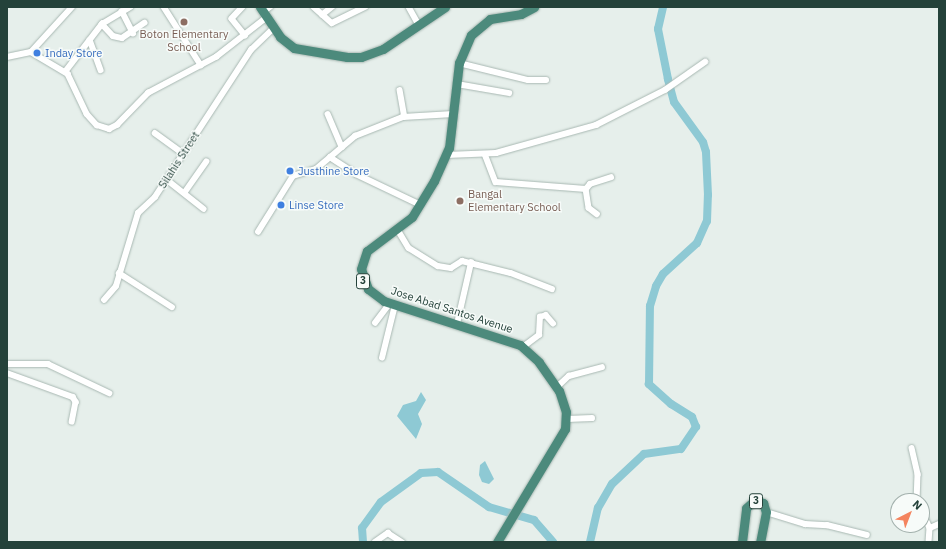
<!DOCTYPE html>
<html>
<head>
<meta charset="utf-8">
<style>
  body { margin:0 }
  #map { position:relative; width:946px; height:549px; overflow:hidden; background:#e6efeb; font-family:"IBM Plex Sans",sans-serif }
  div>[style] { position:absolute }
  .water>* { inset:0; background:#8ec9d4 }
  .river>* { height:8px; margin:-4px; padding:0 4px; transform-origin:4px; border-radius:4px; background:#8ec9d4 }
  .roads { filter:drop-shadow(0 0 1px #a8b8b2) drop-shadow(0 0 1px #a8b8b2) }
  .minor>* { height:5.5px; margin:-2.75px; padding:0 2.75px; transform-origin:2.75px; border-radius:2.75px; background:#fff }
  .trunk>* { height:9px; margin:-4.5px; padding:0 4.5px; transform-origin:4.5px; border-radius:4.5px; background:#4c8a7c }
  .dots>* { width:11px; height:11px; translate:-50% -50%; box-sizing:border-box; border:2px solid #f7fbf9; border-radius:50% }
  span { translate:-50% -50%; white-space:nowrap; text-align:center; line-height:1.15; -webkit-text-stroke:3px #f7fbf9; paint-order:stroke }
  .shield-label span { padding:1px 3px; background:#f7fbf9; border:1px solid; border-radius:3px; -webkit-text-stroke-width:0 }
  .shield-label { font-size:10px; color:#24423a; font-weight:700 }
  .education-label { font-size:11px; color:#785e54 }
  .left { translate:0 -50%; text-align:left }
  .shop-label { font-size:11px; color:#366cbe }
  .street-label { font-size:11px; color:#24423a }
  .frame { position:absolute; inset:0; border:8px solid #24423a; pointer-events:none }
  .north { position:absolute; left:890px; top:493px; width:40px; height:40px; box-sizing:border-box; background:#f7fbf9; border:1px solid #a3b1ad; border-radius:50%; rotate:42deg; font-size:11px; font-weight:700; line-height:16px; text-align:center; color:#24423a }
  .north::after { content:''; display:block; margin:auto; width:14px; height:18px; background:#f4845f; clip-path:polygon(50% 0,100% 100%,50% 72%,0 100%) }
</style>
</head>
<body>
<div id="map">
  <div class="water">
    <i style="clip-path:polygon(421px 392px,426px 400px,418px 414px,422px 424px,416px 439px,397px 416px,403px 405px,416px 401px)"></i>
    <i style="clip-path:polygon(485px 461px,494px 479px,489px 484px,482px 482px,479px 475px,480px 465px)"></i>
  </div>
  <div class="river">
    <i style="left:363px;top:542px;width:14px;rotate:-94deg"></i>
    <i style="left:362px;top:528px;width:32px;rotate:-54deg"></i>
    <i style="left:381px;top:502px;width:49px;rotate:-35.9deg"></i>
    <i style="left:421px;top:473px;width:17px;rotate:-3deg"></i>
    <i style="left:438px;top:472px;width:62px;rotate:34.5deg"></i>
    <i style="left:489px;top:507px;width:47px;rotate:16.1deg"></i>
    <i style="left:534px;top:520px;width:29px;rotate:49deg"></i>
    <i style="left:590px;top:542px;width:35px;rotate:-77deg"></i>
    <i style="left:598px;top:508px;width:28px;rotate:-60deg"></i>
    <i style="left:612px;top:484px;width:44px;rotate:-43.2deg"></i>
    <i style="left:644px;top:454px;width:37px;rotate:-8deg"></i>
    <i style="left:681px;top:449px;width:27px;rotate:-56deg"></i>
    <i style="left:696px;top:427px;width:11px;rotate:-112deg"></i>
    <i style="left:692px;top:417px;width:25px;rotate:-148deg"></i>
    <i style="left:671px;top:404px;width:30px;rotate:-138deg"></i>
    <i style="left:649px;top:384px;width:78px;rotate:-89.3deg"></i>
    <i style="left:650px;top:306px;width:21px;rotate:-73deg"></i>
    <i style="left:656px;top:286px;width:14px;rotate:-60deg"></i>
    <i style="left:663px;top:274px;width:46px;rotate:-42.4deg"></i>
    <i style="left:697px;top:243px;width:24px;rotate:-66deg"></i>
    <i style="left:707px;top:221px;width:26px;rotate:-88deg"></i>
    <i style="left:708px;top:195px;width:43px;rotate:-92.7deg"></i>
    <i style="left:706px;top:152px;width:10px;rotate:-107deg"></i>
    <i style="left:703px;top:142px;width:49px;rotate:-125.9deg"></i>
    <i style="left:674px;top:102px;width:24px;rotate:-105deg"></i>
    <i style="left:668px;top:79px;width:51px;rotate:-101.3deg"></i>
    <i style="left:658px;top:29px;width:23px;rotate:-77deg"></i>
  </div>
  <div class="roads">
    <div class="minor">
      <i style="left:164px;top:7px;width:69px;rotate:57.5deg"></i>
      <i style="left:243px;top:7px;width:16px;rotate:133deg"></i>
      <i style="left:232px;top:19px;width:21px;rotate:51deg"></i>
      <i style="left:314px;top:7px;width:24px;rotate:42deg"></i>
      <i style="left:332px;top:23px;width:37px;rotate:-26deg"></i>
      <i style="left:409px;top:7px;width:18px;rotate:61deg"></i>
      <i style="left:122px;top:11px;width:25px;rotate:63deg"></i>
      <i style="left:263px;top:12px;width:9px;rotate:-36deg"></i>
      <i style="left:322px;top:15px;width:13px;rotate:-39deg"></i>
      <i style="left:102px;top:24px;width:16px;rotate:47deg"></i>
      <i style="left:113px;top:36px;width:9px;rotate:13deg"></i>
      <i style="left:122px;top:38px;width:27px;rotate:-34deg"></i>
      <i style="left:90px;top:40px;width:32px;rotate:70deg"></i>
      <i style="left:31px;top:52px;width:61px;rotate:-47.7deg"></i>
      <i style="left:7px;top:57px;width:25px;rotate:-12deg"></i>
      <i style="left:31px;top:52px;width:43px;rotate:30.7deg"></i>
      <i style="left:68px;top:74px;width:44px;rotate:64.6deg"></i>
      <i style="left:87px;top:114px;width:15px;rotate:48deg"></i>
      <i style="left:97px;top:125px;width:13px;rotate:18deg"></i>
      <i style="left:109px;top:129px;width:9px;rotate:-27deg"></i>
      <i style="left:117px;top:125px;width:45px;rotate:-45.9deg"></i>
      <i style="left:148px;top:93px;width:77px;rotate:-27.9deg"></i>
      <i style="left:216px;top:57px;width:65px;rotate:-38.1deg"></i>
      <i style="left:459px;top:63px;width:71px;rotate:13.8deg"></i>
      <i style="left:528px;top:80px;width:18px"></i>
      <i style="left:65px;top:72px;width:61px;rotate:-52.4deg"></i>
      <i style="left:102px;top:24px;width:33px;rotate:-31deg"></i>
      <i style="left:457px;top:84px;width:53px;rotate:9.8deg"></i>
      <i style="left:400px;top:90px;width:27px;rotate:80deg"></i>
      <i style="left:328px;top:114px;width:36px;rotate:67deg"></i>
      <i style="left:155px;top:133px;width:34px;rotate:36deg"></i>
      <i style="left:485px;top:154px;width:30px;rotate:69deg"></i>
      <i style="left:496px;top:182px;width:90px;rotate:4.4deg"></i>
      <i style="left:586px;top:189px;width:6px;rotate:-51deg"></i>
      <i style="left:590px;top:184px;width:22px;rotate:-18deg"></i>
      <i style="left:447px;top:155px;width:49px;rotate:-2.3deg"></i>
      <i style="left:496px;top:153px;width:104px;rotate:-15.6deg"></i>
      <i style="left:596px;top:125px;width:77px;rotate:-26.9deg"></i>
      <i style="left:665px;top:90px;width:49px;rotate:-35deg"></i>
      <i style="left:330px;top:157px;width:31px;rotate:33deg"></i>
      <i style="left:356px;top:174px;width:72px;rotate:25.5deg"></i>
      <i style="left:166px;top:179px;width:48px;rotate:38.3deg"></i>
      <i style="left:586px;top:189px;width:19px;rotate:81deg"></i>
      <i style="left:589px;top:208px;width:10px;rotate:37deg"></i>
      <i style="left:185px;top:192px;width:37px;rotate:-55deg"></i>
      <i style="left:398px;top:230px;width:21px;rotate:59deg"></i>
      <i style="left:409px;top:248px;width:34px;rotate:32deg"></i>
      <i style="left:438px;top:266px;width:13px;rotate:9deg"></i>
      <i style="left:451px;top:268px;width:13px;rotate:-32deg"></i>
      <i style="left:462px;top:261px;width:50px;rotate:13.8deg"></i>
      <i style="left:511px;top:273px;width:44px;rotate:21.3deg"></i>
      <i style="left:258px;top:232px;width:66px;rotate:-58deg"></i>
      <i style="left:293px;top:176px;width:24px;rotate:-17deg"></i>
      <i style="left:316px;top:169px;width:51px;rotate:-40.2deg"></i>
      <i style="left:355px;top:136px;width:52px;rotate:-21.6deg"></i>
      <i style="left:403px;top:117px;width:50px;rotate:-3.4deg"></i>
      <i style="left:119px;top:273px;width:63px;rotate:32.7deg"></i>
      <i style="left:104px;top:300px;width:18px;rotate:-49deg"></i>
      <i style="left:116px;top:286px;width:76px;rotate:-73.2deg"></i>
      <i style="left:138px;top:213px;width:23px;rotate:-43deg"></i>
      <i style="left:155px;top:197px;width:176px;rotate:-56.9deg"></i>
      <i style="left:251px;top:50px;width:32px;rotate:-44deg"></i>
      <i style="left:375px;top:323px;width:25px;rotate:-53deg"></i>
      <i style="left:457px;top:324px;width:63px;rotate:-77.1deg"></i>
      <i style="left:523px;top:347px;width:20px;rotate:-37deg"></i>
      <i style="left:539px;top:335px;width:18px;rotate:-87deg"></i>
      <i style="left:540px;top:317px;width:6px;rotate:-18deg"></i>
      <i style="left:546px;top:315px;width:11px;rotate:49deg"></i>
      <i style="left:382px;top:358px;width:55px;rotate:-76.2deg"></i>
      <i style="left:7px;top:364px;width:41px"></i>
      <i style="left:48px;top:364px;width:68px;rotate:25.4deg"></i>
      <i style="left:7px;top:373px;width:70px;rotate:20deg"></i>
      <i style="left:73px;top:397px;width:6px;rotate:59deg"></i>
      <i style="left:76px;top:402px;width:20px;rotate:101deg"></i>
      <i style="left:557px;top:387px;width:16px;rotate:-43deg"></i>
      <i style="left:569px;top:376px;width:34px;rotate:-15deg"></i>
      <i style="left:567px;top:419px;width:25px;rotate:-2deg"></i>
      <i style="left:912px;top:448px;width:27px;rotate:77deg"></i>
      <i style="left:918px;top:474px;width:27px;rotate:92deg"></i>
      <i style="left:922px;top:511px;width:19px;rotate:65deg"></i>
      <i style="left:930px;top:528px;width:14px;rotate:94deg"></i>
      <i style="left:766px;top:512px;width:41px;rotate:17.1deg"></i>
      <i style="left:805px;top:524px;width:22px;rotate:3deg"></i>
      <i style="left:827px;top:525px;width:41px;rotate:14deg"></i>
      <i style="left:930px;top:528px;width:10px;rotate:-24deg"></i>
      <i style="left:375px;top:542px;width:16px;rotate:-35deg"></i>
      <i style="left:388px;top:533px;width:17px;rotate:33deg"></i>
    </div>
    <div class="trunk">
      <i style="left:260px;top:7px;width:36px;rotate:56deg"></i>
      <i style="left:280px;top:37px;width:18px;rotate:38deg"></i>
      <i style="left:294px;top:48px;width:54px;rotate:9.6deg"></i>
      <i style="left:347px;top:57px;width:14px"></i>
      <i style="left:361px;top:57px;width:23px;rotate:-20deg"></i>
      <i style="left:383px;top:49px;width:75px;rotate:-34.1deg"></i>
      <i style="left:497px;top:542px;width:132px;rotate:-59deg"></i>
      <i style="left:565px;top:429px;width:17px;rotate:-87deg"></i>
      <i style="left:566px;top:412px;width:22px;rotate:-108deg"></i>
      <i style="left:559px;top:391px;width:35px;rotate:-125deg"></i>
      <i style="left:539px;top:362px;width:25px;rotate:-138deg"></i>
      <i style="left:520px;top:345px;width:143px;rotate:-162.1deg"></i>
      <i style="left:384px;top:301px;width:20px;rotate:-143deg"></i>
      <i style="left:368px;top:289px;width:21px;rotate:-109deg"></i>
      <i style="left:361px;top:269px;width:19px;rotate:-72deg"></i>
      <i style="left:367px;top:251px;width:56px;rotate:-37.1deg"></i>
      <i style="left:412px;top:217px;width:42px;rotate:-58.6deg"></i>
      <i style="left:434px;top:181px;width:36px;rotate:-66deg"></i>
      <i style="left:449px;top:148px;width:86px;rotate:-83.3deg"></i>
      <i style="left:459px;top:63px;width:30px;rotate:-67deg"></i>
      <i style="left:471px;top:35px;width:25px;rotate:-40deg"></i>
      <i style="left:490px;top:19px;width:31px;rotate:-9deg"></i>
      <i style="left:521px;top:14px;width:15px;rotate:-28deg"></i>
      <i style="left:742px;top:542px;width:34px;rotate:-83deg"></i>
      <i style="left:746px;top:508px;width:12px;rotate:-42deg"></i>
      <i style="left:755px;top:500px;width:9px;rotate:21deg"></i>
      <i style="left:763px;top:503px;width:9px;rotate:72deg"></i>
      <i style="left:766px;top:512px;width:31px;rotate:101deg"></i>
    </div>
  </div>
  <div class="dots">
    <i style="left:184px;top:22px;background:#8d6e63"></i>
    <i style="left:37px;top:53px;background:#3f7fe0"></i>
    <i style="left:290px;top:171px;background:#3f7fe0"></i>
    <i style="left:460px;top:201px;background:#8d6e63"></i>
    <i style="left:281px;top:205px;background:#3f7fe0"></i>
  </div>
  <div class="shield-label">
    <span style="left:363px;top:281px">3</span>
    <span style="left:756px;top:501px">3</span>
  </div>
  <div class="education-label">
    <span style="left:184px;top:41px">Boton Elementary<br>School</span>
    <span class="left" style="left:468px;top:201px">Bangal<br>Elementary School</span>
  </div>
  <div class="shop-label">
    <span class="left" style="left:45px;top:53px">Inday Store</span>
    <span class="left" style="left:298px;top:171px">Justhine Store</span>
    <span class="left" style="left:289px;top:205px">Linse Store</span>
  </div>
  <div class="street-label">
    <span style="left:179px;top:160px;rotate:-57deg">Silahis Street</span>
    <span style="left:452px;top:310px;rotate:18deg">Jose Abad Santos Avenue</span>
  </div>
  <div class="frame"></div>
  <div class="north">N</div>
</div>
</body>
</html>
